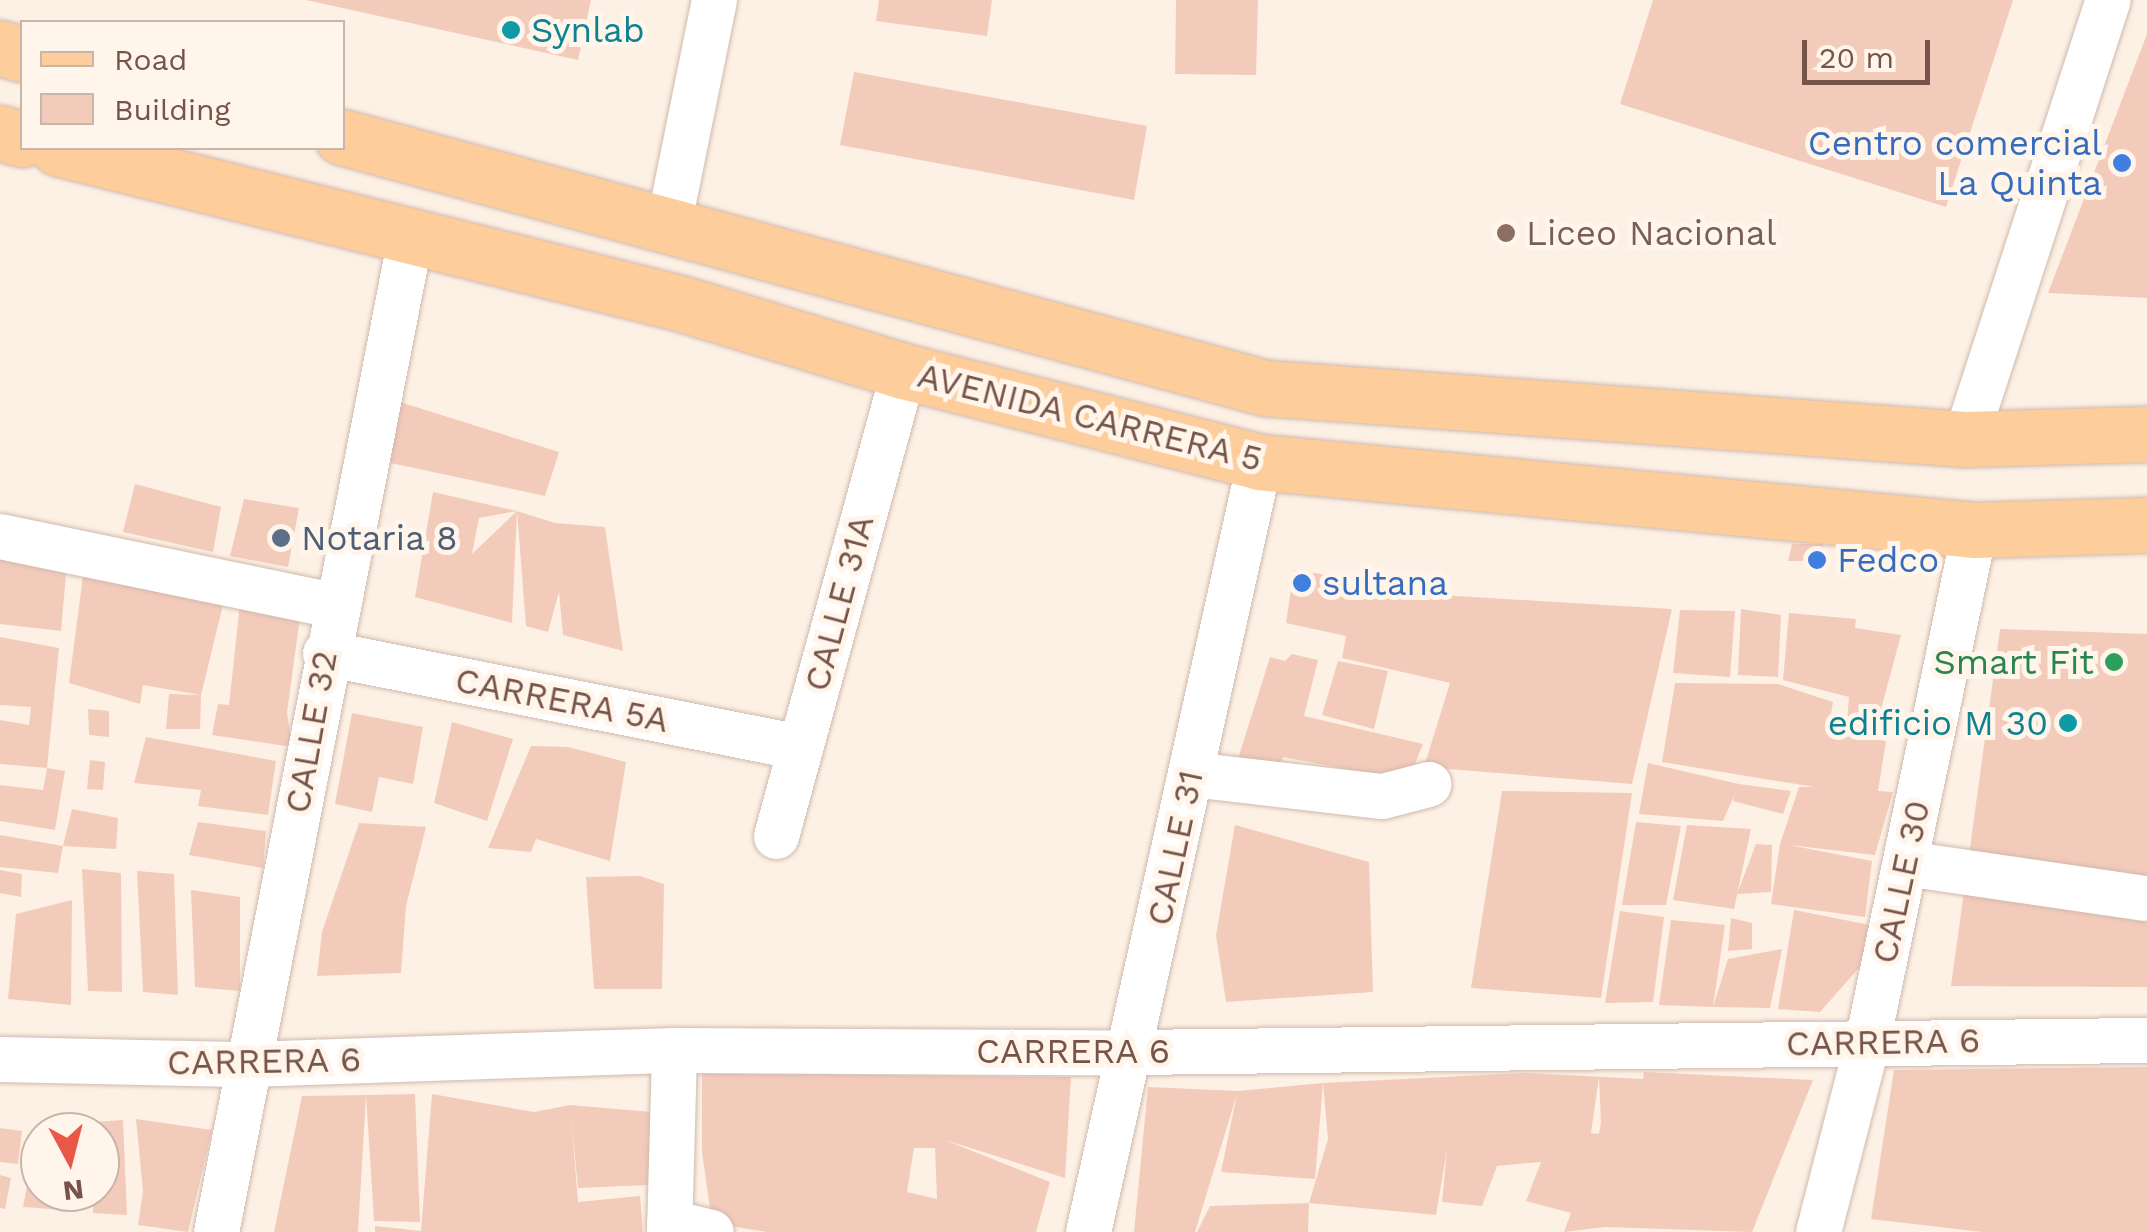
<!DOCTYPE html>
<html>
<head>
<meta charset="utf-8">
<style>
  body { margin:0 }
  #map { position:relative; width:2147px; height:1232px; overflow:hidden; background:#fdf1e5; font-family:"Work Sans",sans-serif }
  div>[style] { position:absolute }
  .building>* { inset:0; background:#f3cbbb }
  .roads { filter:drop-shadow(0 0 2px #d1b9ad) drop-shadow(0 0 2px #d1b9ad) }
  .minor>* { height:45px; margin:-22.5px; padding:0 22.5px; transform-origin:22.5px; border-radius:22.5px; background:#fff }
  .major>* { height:55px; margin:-27.5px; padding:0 27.5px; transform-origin:27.5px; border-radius:27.5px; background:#fdcd9b }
  .dots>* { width:28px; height:28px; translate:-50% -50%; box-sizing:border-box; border:5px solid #fff5eb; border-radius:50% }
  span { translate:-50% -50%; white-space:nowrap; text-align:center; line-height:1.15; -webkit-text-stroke:10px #fff5eb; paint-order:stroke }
  .culture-label { font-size:35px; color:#0d838f }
  .left { translate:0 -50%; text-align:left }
  .right { translate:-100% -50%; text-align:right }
  .shop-label { font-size:35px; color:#366cbe }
  .education-label { font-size:35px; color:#785e54 }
  .street-label { font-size:35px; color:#775449 }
  .service-label { font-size:35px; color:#4e5e75 }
  .leisure-label { font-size:35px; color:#27864d }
  .legend { position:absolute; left:20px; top:20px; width:325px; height:130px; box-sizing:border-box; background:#fff5eb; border:2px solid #c9b5aa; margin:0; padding:12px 18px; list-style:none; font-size:30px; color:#775449 }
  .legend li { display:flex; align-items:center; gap:20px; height:50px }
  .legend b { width:50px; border:2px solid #c9b5aa }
  .north { position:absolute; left:20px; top:1112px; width:100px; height:100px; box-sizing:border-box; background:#fff5eb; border:2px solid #c9b5aa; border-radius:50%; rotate:173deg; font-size:28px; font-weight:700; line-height:40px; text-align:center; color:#775449 }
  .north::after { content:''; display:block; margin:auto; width:35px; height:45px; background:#eb5746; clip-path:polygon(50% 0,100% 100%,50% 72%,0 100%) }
  .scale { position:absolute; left:1802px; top:40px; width:128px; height:45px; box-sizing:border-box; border:5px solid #775449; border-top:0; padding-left:12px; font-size:30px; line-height:35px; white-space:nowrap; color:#775449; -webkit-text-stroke:8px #fff5eb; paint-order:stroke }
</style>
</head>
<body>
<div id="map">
  <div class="building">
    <i style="clip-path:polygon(306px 0,591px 0,578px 60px)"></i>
    <i style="clip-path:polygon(879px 0,992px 0,987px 36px,876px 21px)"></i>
    <i style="clip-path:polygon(1176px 0,1258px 0,1256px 75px,1175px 74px)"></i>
    <i style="clip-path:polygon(1653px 0,2013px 0,1946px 207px,1620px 104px)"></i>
    <i style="clip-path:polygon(2147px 34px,2147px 298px,2048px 293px)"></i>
    <i style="clip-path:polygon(854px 72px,1147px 126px,1134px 200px,840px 145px)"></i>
    <i style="clip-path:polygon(400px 402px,559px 452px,545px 496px,377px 460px)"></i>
    <i style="clip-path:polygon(135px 484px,221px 507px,213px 552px,123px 532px)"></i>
    <i style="clip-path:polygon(433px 492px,517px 511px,479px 518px,472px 554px,517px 511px,512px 623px,415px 597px)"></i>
    <i style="clip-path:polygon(244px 499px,299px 508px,288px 567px,230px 556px)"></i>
    <i style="clip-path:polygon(517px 511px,555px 523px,605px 527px,623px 651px,563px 635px,559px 592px,548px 632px,526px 626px)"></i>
    <i style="clip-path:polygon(0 536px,68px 551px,61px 631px,0 624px)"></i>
    <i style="clip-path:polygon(1792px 544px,1823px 544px,1825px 561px,1788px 561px)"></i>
    <i style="clip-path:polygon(84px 568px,223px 605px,201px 695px,143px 685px,140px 704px,69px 683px)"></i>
    <i style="clip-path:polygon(1294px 570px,1408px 587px,1406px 593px,1672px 609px,1632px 784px,1424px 767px,1450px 683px,1342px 658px,1346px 636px,1286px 623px)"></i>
    <i style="clip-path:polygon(240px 603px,300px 617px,287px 713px,292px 747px,212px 735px,218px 704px,229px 705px)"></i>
    <i style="clip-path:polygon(1741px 609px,1781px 615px,1778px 677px,1738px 675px)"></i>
    <i style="clip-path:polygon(1680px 610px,1735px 611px,1730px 677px,1673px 673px)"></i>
    <i style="clip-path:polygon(1789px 613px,1856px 619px,1855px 628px,1901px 635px,1873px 739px,1886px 741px,1878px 791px,1893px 792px,1875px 855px,1789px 845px,1872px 861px,1865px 917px,1771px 904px,1780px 844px,1799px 787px,1814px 787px,1662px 762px,1675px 683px,1778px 684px,1833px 702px,1828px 733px,1846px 735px,1849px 697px,1783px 680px)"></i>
    <i style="clip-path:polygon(2000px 629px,2147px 634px,2147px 987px,1951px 986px)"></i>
    <i style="clip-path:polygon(0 637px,59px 648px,47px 768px,0 764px,0 720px,29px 725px,31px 707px,0 705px)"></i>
    <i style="clip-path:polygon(1292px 654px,1318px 660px,1304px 716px,1423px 744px,1408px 781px,1283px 757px,1276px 774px,1237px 762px,1270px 657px,1285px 661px)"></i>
    <i style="clip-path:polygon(1338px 661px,1388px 671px,1374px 729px,1322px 715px)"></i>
    <i style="clip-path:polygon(169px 694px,201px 695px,200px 729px,166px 729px)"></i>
    <i style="clip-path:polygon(88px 709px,109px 711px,109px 737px,89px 735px)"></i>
    <i style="clip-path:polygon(352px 713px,423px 727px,413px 784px,379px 777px,372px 812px,335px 804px)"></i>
    <i style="clip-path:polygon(452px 722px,513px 739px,487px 821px,434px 803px)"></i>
    <i style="clip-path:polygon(146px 737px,276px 761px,268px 815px,198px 806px,201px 790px,134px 783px)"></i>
    <i style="clip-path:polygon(531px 746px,568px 747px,626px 762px,610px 861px,536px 839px,531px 852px,488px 848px)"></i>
    <i style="clip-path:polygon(90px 760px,105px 762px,103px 790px,87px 789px)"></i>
    <i style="clip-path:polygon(1648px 763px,1739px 784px,1791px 791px,1783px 814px,1733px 801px,1736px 792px,1723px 821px,1639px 814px)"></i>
    <i style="clip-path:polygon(47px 768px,65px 771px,55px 830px,0 821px,0 785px,43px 790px)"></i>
    <i style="clip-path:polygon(1502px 791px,1632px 793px,1601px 998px,1471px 988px)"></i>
    <i style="clip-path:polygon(72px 809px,118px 818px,116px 849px,63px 846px,58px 873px,0 867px,0 835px,63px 846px)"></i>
    <i style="clip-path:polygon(198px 822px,266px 831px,263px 868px,189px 855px)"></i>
    <i style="clip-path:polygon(1636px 822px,1681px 826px,1666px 905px,1622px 905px)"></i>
    <i style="clip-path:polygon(359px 823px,426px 827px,406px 906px,401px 973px,317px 976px,322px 932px)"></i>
    <i style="clip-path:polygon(1235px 825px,1369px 862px,1373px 992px,1226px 1002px,1216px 935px)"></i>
    <i style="clip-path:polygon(1687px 825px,1751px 829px,1734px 909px,1673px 900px)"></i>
    <i style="clip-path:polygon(1756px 844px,1772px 845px,1771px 892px,1737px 894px)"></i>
    <i style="clip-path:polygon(82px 869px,121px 873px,122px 992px,88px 991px)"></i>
    <i style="clip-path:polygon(0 870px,22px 874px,21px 897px,0 893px)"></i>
    <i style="clip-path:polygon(137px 871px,174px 874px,178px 995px,143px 992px)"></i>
    <i style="clip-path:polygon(640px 876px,664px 884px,662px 989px,594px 989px,586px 877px)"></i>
    <i style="clip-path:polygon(191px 890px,240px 897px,240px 991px,195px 987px)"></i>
    <i style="clip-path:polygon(72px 900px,71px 1005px,8px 999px,16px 914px)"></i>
    <i style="clip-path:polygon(1794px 910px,1870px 925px,1865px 961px,1820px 1012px,1778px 1009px)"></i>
    <i style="clip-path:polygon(1620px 911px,1664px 917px,1653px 1002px,1605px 1003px)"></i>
    <i style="clip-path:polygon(1731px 918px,1752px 923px,1752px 949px,1728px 951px)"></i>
    <i style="clip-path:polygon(1671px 920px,1725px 925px,1713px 1007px,1728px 959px,1782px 949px,1770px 1008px,1713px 1007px,1659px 1005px)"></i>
    <i style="clip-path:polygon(2147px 1067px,2147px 1232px,1982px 1232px,1871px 1219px,1894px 1070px)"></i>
    <i style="clip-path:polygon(evenodd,1644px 1072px,1813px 1080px,1752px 1232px,1605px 1227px,1564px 1232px,1571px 1213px,1526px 1201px,1541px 1162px,1497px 1166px,1482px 1206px,1442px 1202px,1447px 1150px,1436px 1215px,1309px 1203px,1308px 1232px,1197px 1232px,1210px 1206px,1309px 1203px,1328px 1139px,1323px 1083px,1525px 1073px,1643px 1079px,1644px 1072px,1599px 1077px,1601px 1123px,1599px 1134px,1591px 1133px,1599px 1077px)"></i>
    <i style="clip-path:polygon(evenodd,702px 1073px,1071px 1077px,1065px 1178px,945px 1140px,1050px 1182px,1036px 1232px,767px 1232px,712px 1223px,702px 1152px,702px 1073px,914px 1148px,935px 1148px,937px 1199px,907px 1192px,914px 1148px)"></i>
    <i style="clip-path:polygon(1323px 1083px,1315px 1179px,1221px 1172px,1237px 1094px,1195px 1232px,1134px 1232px,1148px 1087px,1238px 1091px)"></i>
    <i style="clip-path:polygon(415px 1094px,420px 1222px,374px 1221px,366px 1095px,358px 1232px,274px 1232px,302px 1096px,366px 1095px)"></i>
    <i style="clip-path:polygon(432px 1094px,534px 1112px,570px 1105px,652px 1112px,648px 1185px,578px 1188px,571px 1116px,578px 1202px,640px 1196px,643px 1232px,375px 1232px,375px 1226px,421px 1231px)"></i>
    <i style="clip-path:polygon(136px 1119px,212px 1130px,188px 1232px,138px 1225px,143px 1191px)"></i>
    <i style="clip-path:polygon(123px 1120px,127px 1215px,93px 1213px,93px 1192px,100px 1192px,95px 1122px)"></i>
    <i style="clip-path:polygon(0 1128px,22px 1131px,18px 1164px,0 1162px)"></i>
    <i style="clip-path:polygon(38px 1130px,40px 1192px,79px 1192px,78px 1211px,23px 1207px)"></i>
    <i style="clip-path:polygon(0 1175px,11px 1178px,5px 1209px,0 1208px)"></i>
  </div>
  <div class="roads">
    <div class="minor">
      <i style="left:669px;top:221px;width:226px;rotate:-78.5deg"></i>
      <i style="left:1965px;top:439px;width:462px;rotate:-72deg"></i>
      <i style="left:0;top:536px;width:341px;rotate:11.7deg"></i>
      <i style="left:325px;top:653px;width:484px;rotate:11.2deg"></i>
      <i style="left:1191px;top:774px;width:192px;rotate:6.6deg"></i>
      <i style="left:1382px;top:796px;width:48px;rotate:-14.6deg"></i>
      <i style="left:776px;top:836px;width:482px;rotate:-74.7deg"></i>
      <i style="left:1905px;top:863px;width:242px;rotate:8.3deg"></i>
      <i style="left:0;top:1059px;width:248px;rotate:1.2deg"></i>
      <i style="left:248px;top:1064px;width:426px;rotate:-1.9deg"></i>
      <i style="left:674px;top:1050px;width:457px;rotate:0.3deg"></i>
      <i style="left:1131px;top:1052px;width:1016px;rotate:-0.68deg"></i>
      <i style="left:669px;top:1222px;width:43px;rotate:13.4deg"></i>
      <i style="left:216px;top:1232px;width:1018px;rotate:-78.96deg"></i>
      <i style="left:669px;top:1232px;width:182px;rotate:-88.4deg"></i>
      <i style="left:1088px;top:1232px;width:789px;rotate:-77.48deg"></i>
      <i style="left:1818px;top:1232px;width:196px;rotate:-75.5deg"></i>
      <i style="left:1867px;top:1042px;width:523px;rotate:-78.2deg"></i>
    </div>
    <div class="major">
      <i style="left:0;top:48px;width:23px;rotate:15deg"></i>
      <i style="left:0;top:133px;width:23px;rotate:15deg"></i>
      <i style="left:342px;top:137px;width:957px;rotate:15.2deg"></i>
      <i style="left:1266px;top:388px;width:701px;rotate:4.17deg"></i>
      <i style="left:1965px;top:439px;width:182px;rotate:-1.6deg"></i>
      <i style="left:58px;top:148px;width:644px;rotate:14.01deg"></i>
      <i style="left:683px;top:304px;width:230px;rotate:16.9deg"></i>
      <i style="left:903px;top:371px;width:367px;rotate:14.3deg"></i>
      <i style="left:1259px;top:462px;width:718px;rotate:5.43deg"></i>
      <i style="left:1974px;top:530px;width:173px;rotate:-1.7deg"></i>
    </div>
  </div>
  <div class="dots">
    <i style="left:511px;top:30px;background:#0f9aa8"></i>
    <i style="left:2122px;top:163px;background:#3f7fe0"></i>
    <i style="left:1506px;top:233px;background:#8d6e63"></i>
    <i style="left:281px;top:538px;background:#5c6f8a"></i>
    <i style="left:1817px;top:560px;background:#3f7fe0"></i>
    <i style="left:1302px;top:583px;background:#3f7fe0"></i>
    <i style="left:2114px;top:662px;background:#2e9e5b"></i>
    <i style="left:2068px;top:723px;background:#0f9aa8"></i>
  </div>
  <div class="culture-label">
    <span class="left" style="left:531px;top:30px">Synlab</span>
    <span class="right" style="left:2048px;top:723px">edificio M 30</span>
  </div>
  <div class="shop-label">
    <span class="right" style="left:2102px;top:163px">Centro comercial<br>La Quinta</span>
    <span class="left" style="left:1837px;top:560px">Fedco</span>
    <span class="left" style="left:1322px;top:583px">sultana</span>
  </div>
  <div class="education-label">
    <span class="left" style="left:1526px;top:233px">Liceo Nacional</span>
  </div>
  <div class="street-label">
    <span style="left:1090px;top:417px;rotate:14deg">AVENIDA CARRERA 5</span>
    <span style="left:839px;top:603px;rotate:-75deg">CALLE 31A</span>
    <span style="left:562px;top:700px;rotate:11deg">CARRERA 5A</span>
    <span style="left:311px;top:732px;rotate:-80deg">CALLE 32</span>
    <span style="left:1175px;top:848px;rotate:-78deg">CALLE 31</span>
    <span style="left:1901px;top:882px;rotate:-78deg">CALLE 30</span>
    <span style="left:1883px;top:1042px;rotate:-1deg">CARRERA 6</span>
    <span style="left:1073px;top:1051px">CARRERA 6</span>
    <span style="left:264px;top:1061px;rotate:-1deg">CARRERA 6</span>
  </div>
  <div class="service-label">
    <span class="left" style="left:301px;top:538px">Notaria 8</span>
  </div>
  <div class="leisure-label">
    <span class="right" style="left:2094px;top:662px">Smart Fit</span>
  </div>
  <ul class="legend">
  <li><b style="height:12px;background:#fdcd9b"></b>Road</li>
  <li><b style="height:28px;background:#f3cbbb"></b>Building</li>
  </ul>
  <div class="north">N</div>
  <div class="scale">20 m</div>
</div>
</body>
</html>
